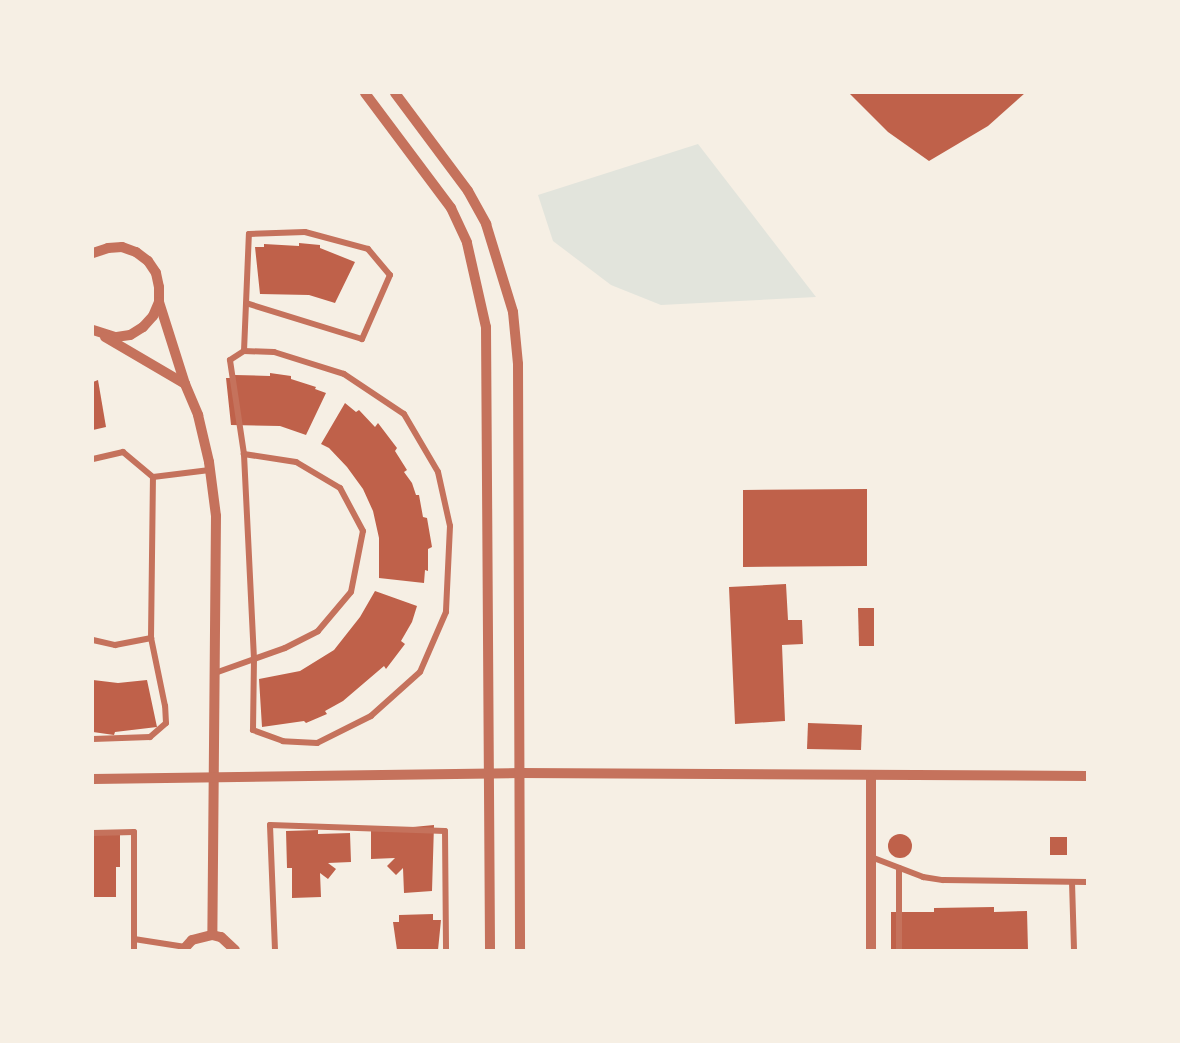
<!DOCTYPE html>
<html>
<head>
<meta charset="utf-8">
<style>
  body { margin:0 }
  #map { position:relative; width:1180px; height:1043px; overflow:hidden; background:#f6efe4; font-family:Commissioner,sans-serif }
  div>[style] { position:absolute }
  .green>* { inset:0; background:#e2e4dc }
  .building>* { inset:0; background:#bf614a }
  .round { border-radius:50% }
  .minor>* { height:6px; margin:-3px; padding:0 3px; transform-origin:3px; border-radius:3px; background:#c5725c }
  .tertiary>* { height:10px; margin:-5px; padding:0 5px; transform-origin:5px; border-radius:5px; background:#c5725c }
  span { translate:-50% -50%; white-space:nowrap; text-align:center; line-height:1.15; -webkit-text-stroke:6px #f6efe4; paint-order:stroke }
  .frame { position:absolute; inset:0; border:94px solid #f6efe4; pointer-events:none }
</style>
</head>
<body>
<div id="map">
  <div class="green">
    <i style="clip-path:polygon(698px 144px,816px 297px,661px 305px,611px 285px,553px 241px,538px 195px)"></i>
  </div>
  <div class="building">
    <i style="clip-path:polygon(849px 93px,1025px 93px,988px 126px,929px 161px,888px 132px)"></i>
    <i style="clip-path:polygon(299px 243px,320px 245px,320px 248px,355px 262px,335px 303px,309px 295px,260px 294px,255px 247px,264px 247px,264px 244px,299px 246px)"></i>
    <i style="clip-path:polygon(270px 373px,291px 376px,291px 379px,316px 387px,315px 389px,326px 393px,306px 435px,280px 426px,231px 425px,226px 378px,235px 378px,235px 375px,270px 376px)"></i>
    <i style="clip-path:polygon(98px 380px,106px 427px,93px 430px,93px 382px)"></i>
    <i style="clip-path:polygon(345px 403px,356px 412px,359px 410px,375px 427px,378px 423px,397px 448px,395px 451px,407px 470px,404px 472px,412px 483px,416px 495px,419px 495px,423px 517px,427px 518px,432px 547px,428px 549px,428px 571px,425px 570px,424px 583px,379px 578px,379px 538px,373px 511px,363px 489px,347px 467px,329px 448px,321px 444px)"></i>
    <i style="clip-path:polygon(867px 489px,867px 566px,743px 567px,743px 490px)"></i>
    <i style="clip-path:polygon(786px 584px,788px 620px,802px 620px,803px 644px,782px 645px,785px 721px,735px 724px,729px 587px)"></i>
    <i style="clip-path:polygon(375px 591px,417px 606px,412px 622px,401px 641px,405px 644px,386px 669px,384px 666px,343px 701px,325px 711px,327px 714px,306px 723px,304px 721px,262px 727px,259px 679px,300px 671px,334px 650px,360px 617px)"></i>
    <i style="clip-path:polygon(858px 608px,874px 608px,874px 646px,859px 646px)"></i>
    <i style="clip-path:polygon(93px 680px,118px 683px,147px 680px,157px 727px,115px 732px,114px 735px,93px 732px)"></i>
    <i style="clip-path:polygon(808px 723px,862px 725px,861px 750px,807px 749px)"></i>
    <i style="clip-path:polygon(434px 825px,432px 891px,404px 893px,403px 868px,396px 875px,387px 866px,395px 858px,371px 859px,371px 831px)"></i>
    <i style="clip-path:polygon(93px 830px,120px 830px,120px 867px,116px 867px,116px 897px,93px 897px)"></i>
    <i style="clip-path:polygon(318px 830px,318px 834px,350px 833px,351px 862px,328px 863px,336px 869px,328px 879px,320px 873px,321px 897px,292px 898px,292px 868px,287px 868px,286px 831px)"></i>
    <i class="round" style="left:888px;top:834px;width:24px;height:24px"></i>
    <i style="clip-path:polygon(1050px 837px,1067px 837px,1067px 855px,1050px 855px)"></i>
    <i style="clip-path:polygon(994px 907px,994px 912px,1027px 911px,1028px 950px,891px 950px,891px 912px,934px 912px,934px 908px)"></i>
    <i style="clip-path:polygon(433px 914px,433px 920px,441px 920px,438px 950px,397px 950px,393px 922px,399px 922px,399px 915px)"></i>
  </div>
  <div class="minor">
    <i style="left:244px;top:351px;width:30px;rotate:2deg"></i>
    <i style="left:274px;top:352px;width:73px;rotate:17.4deg"></i>
    <i style="left:344px;top:374px;width:72px;rotate:33.7deg"></i>
    <i style="left:404px;top:414px;width:67px;rotate:59.6deg"></i>
    <i style="left:438px;top:472px;width:55px;rotate:77.5deg"></i>
    <i style="left:450px;top:526px;width:86px;rotate:92.7deg"></i>
    <i style="left:446px;top:612px;width:65px;rotate:113.4deg"></i>
    <i style="left:420px;top:672px;width:66px;rotate:138.1deg"></i>
    <i style="left:371px;top:716px;width:60px;rotate:153.4deg"></i>
    <i style="left:317px;top:743px;width:34px;rotate:-177deg"></i>
    <i style="left:283px;top:741px;width:32px;rotate:-160deg"></i>
    <i style="left:253px;top:730px;width:71px;rotate:-89.2deg"></i>
    <i style="left:254px;top:659px;width:205px;rotate:-92.8deg"></i>
    <i style="left:244px;top:454px;width:95px;rotate:-98.5deg"></i>
    <i style="left:230px;top:360px;width:17px;rotate:-33deg"></i>
    <i style="left:244px;top:351px;width:117px;rotate:-87.6deg"></i>
    <i style="left:249px;top:234px;width:56px;rotate:-2deg"></i>
    <i style="left:305px;top:232px;width:65px;rotate:15.1deg"></i>
    <i style="left:368px;top:249px;width:34px;rotate:50deg"></i>
    <i style="left:390px;top:275px;width:70px;rotate:113.6deg"></i>
    <i style="left:362px;top:339px;width:121px;rotate:-162.8deg"></i>
    <i style="left:93px;top:459px;width:31px;rotate:-13deg"></i>
    <i style="left:123px;top:452px;width:39px;rotate:40deg"></i>
    <i style="left:93px;top:640px;width:23px;rotate:13deg"></i>
    <i style="left:115px;top:645px;width:37px;rotate:-11deg"></i>
    <i style="left:215px;top:673px;width:74px;rotate:-19.7deg"></i>
    <i style="left:285px;top:648px;width:37px;rotate:-27deg"></i>
    <i style="left:318px;top:631px;width:51px;rotate:-49.8deg"></i>
    <i style="left:351px;top:592px;width:62px;rotate:-78.9deg"></i>
    <i style="left:363px;top:531px;width:49px;rotate:-118.1deg"></i>
    <i style="left:340px;top:488px;width:51px;rotate:-149.4deg"></i>
    <i style="left:296px;top:462px;width:53px;rotate:-171.3deg"></i>
    <i style="left:93px;top:739px;width:57px;rotate:-2deg"></i>
    <i style="left:150px;top:737px;width:21px;rotate:-41deg"></i>
    <i style="left:166px;top:723px;width:17px;rotate:-93deg"></i>
    <i style="left:165px;top:706px;width:69px;rotate:-101.6deg"></i>
    <i style="left:151px;top:638px;width:161px;rotate:-89.3deg"></i>
    <i style="left:153px;top:477px;width:57px;rotate:-7deg"></i>
    <i style="left:93px;top:833px;width:41px;rotate:-1.4deg"></i>
    <i style="left:134px;top:832px;width:118px;rotate:90deg"></i>
    <i style="left:871px;top:857px;width:56px;rotate:21deg"></i>
    <i style="left:923px;top:877px;width:20px;rotate:9deg"></i>
    <i style="left:943px;top:880px;width:144px;rotate:0.8deg"></i>
    <i style="left:1072px;top:882px;width:68px;rotate:88.3deg"></i>
    <i style="left:134px;top:939px;width:52px;rotate:8.9deg"></i>
    <i style="left:275px;top:950px;width:125px;rotate:-92.3deg"></i>
    <i style="left:270px;top:825px;width:175px;rotate:2deg"></i>
    <i style="left:445px;top:831px;width:119px;rotate:89.5deg"></i>
    <i style="left:899px;top:950px;width:82px;rotate:-90deg"></i>
  </div>
  <div class="tertiary">
    <i style="left:365px;top:93px;width:144px;rotate:53.2deg"></i>
    <i style="left:451px;top:208px;width:38px;rotate:65deg"></i>
    <i style="left:467px;top:243px;width:86px;rotate:77.3deg"></i>
    <i style="left:486px;top:327px;width:623px;rotate:89.63deg"></i>
    <i style="left:395px;top:93px;width:122px;rotate:53.3deg"></i>
    <i style="left:468px;top:191px;width:38px;rotate:61deg"></i>
    <i style="left:486px;top:224px;width:92px;rotate:72.9deg"></i>
    <i style="left:513px;top:312px;width:52px;rotate:84.5deg"></i>
    <i style="left:518px;top:364px;width:586px;rotate:89.8deg"></i>
    <i style="left:93px;top:253px;width:16px;rotate:-18deg"></i>
    <i style="left:108px;top:248px;width:14px;rotate:-4deg"></i>
    <i style="left:122px;top:247px;width:15px;rotate:20deg"></i>
    <i style="left:136px;top:252px;width:15px;rotate:37deg"></i>
    <i style="left:148px;top:261px;width:14px;rotate:56deg"></i>
    <i style="left:156px;top:273px;width:14px;rotate:78deg"></i>
    <i style="left:159px;top:287px;width:15px;rotate:90deg"></i>
    <i style="left:159px;top:302px;width:15px;rotate:113deg"></i>
    <i style="left:153px;top:316px;width:15px;rotate:132deg"></i>
    <i style="left:143px;top:327px;width:15px;rotate:148deg"></i>
    <i style="left:130px;top:335px;width:15px;rotate:172deg"></i>
    <i style="left:115px;top:337px;width:23px;rotate:-162deg"></i>
    <i style="left:159px;top:302px;width:86px;rotate:72.4deg"></i>
    <i style="left:185px;top:384px;width:34px;rotate:67deg"></i>
    <i style="left:198px;top:415px;width:48px;rotate:76.8deg"></i>
    <i style="left:209px;top:462px;width:54px;rotate:82.6deg"></i>
    <i style="left:216px;top:516px;width:419px;rotate:90.5deg"></i>
    <i style="left:105px;top:337px;width:93px;rotate:30.4deg"></i>
    <i style="left:93px;top:779px;width:426px;rotate:-0.8deg"></i>
    <i style="left:519px;top:773px;width:568px;rotate:0.3deg"></i>
    <i style="left:183px;top:950px;width:13px;rotate:-48deg"></i>
    <i style="left:192px;top:940px;width:21px;rotate:-14deg"></i>
    <i style="left:212px;top:935px;width:9px;rotate:13deg"></i>
    <i style="left:221px;top:937px;width:19px;rotate:43deg"></i>
    <i style="left:871px;top:950px;width:174px;rotate:-90deg"></i>
  </div>
  <div class="frame"></div>
</div>
</body>
</html>
